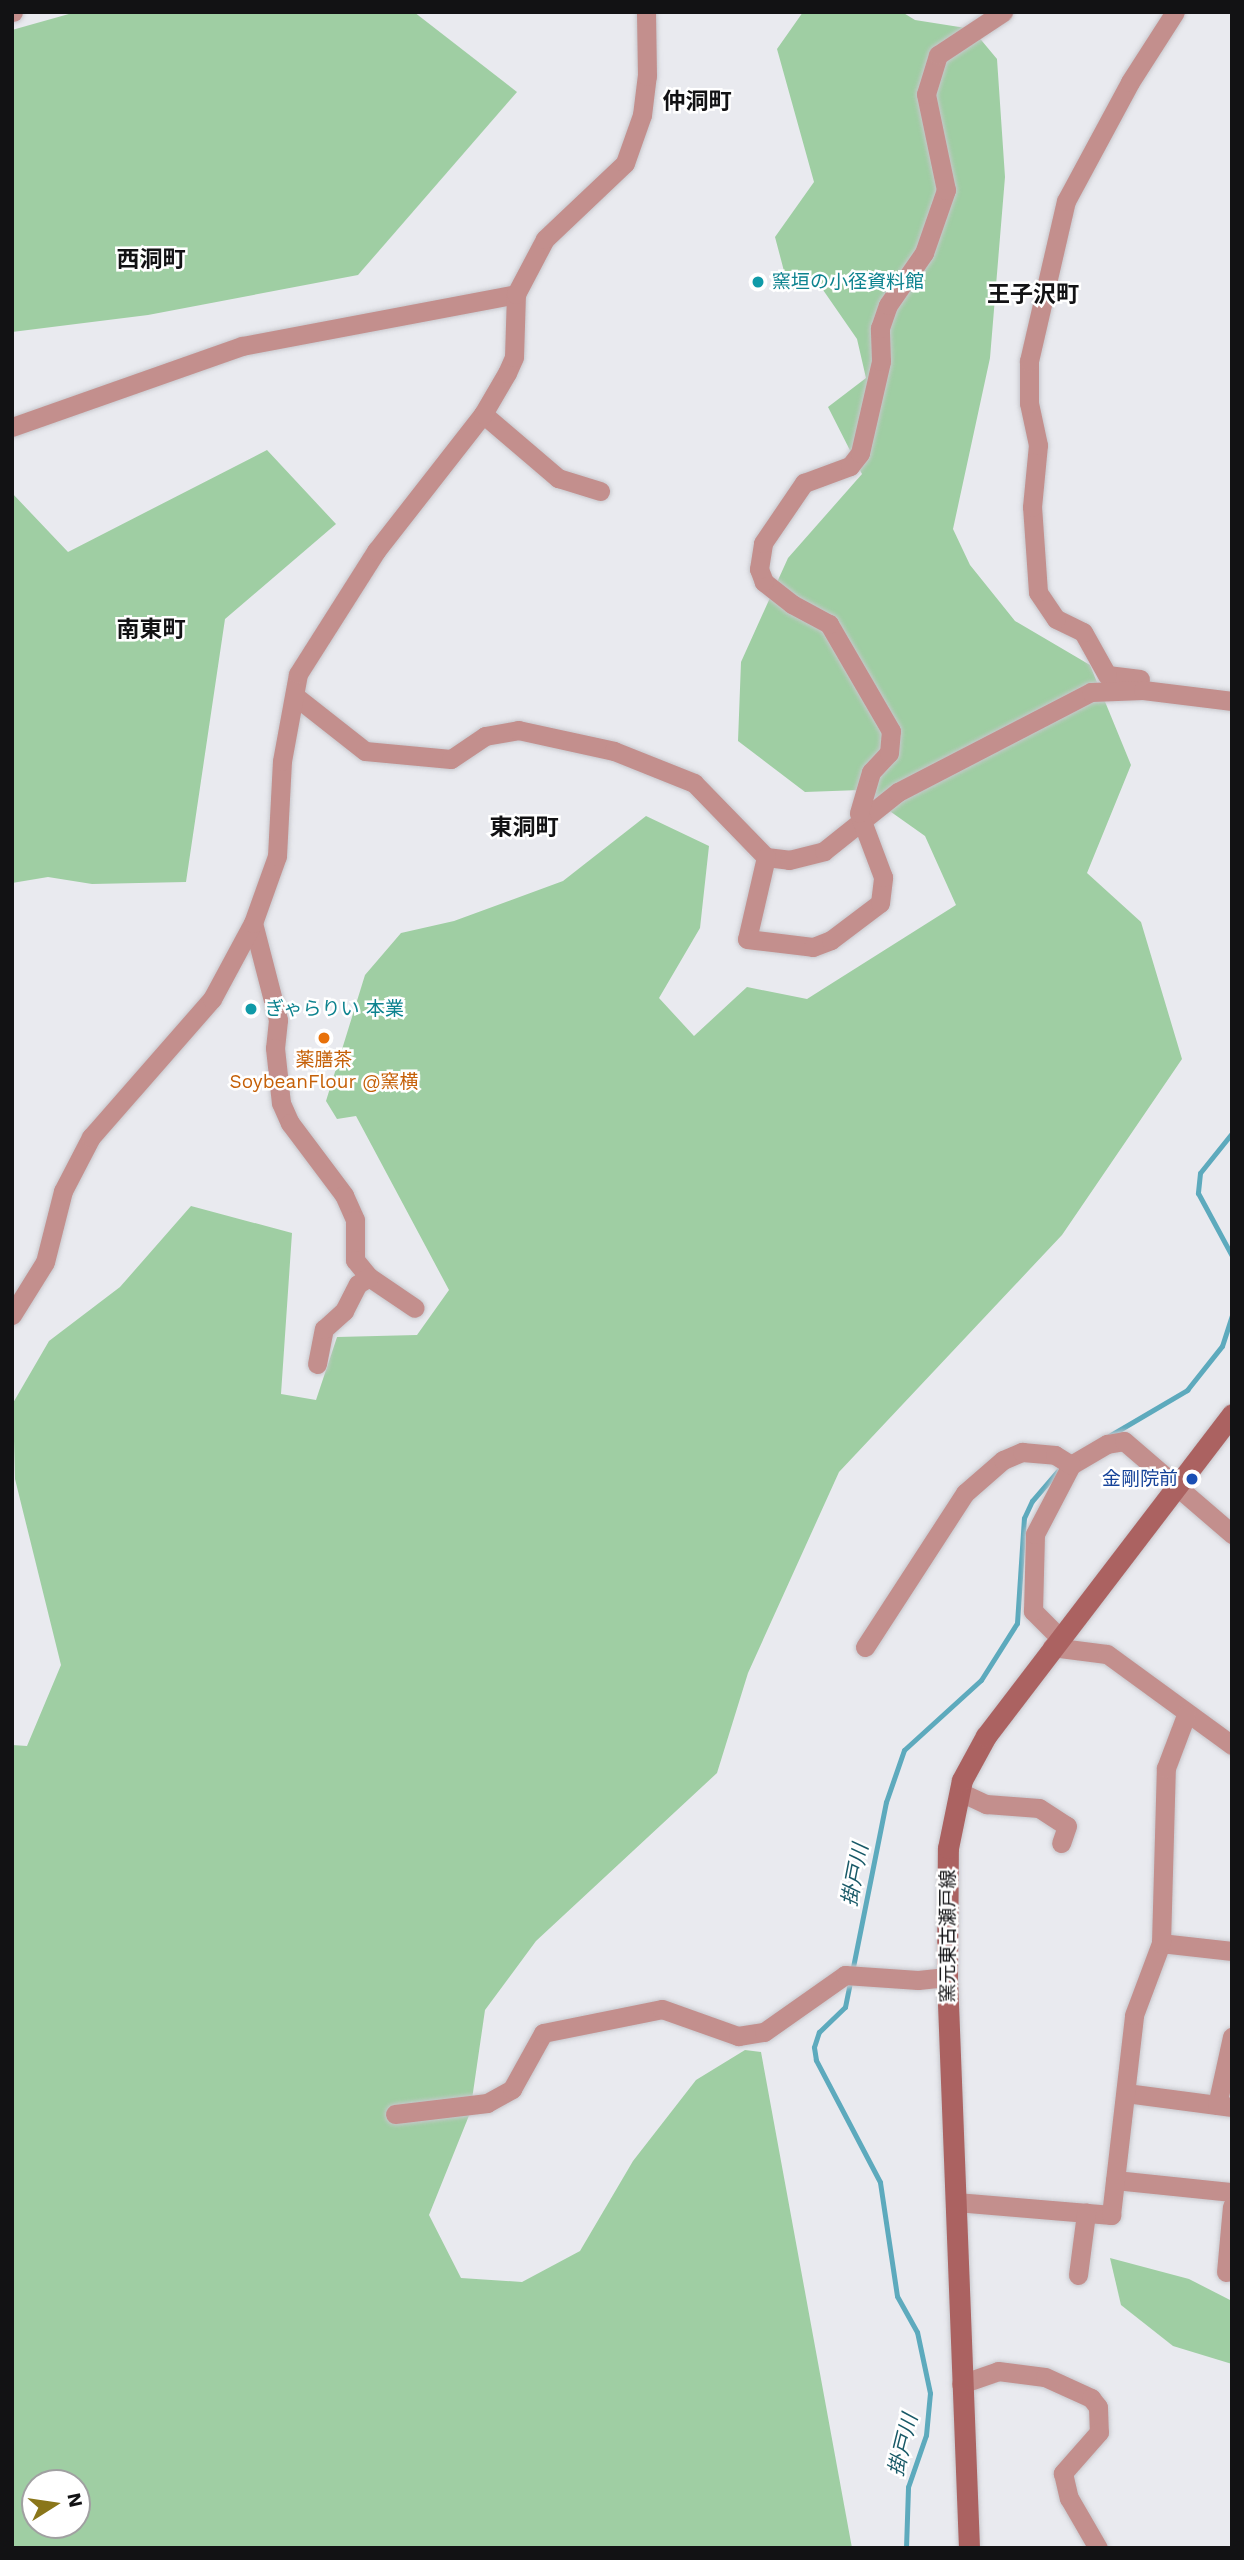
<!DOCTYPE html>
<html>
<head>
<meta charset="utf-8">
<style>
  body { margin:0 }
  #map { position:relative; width:1244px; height:2560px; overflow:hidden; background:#e9eaef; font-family:"Work Sans","Noto Sans JP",sans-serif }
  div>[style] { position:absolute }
  .green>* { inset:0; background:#9fcea3 }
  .stream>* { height:5px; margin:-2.5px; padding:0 2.5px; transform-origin:2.5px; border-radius:2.5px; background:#5daabd }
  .roads { filter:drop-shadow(0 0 2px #c7c7cc) drop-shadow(0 0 2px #c7c7cc) }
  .street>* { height:19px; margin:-9.5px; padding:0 9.5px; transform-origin:9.5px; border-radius:9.5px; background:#c38f8d }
  .secondary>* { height:21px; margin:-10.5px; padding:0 10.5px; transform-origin:10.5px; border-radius:10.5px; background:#ab6261 }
  .dots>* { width:19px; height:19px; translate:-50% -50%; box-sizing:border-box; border:4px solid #fff; border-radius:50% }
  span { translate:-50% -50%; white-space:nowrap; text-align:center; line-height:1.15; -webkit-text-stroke:5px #fff; paint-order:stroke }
  .culture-label { font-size:19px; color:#0d838f }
  .left { translate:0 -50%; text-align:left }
  .food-label { font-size:19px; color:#c56008 }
  .transit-label { font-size:19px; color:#164399 }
  .right { translate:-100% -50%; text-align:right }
  .street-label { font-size:19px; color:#121214 }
  .water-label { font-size:21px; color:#185967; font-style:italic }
  .quarter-label { font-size:23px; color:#121214; font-weight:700 }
  .frame { position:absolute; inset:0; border:14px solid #121214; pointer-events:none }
  .north { position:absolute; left:21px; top:2469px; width:70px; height:70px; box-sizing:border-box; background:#fff; border:2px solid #a0a0a1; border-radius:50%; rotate:78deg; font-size:19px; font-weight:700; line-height:28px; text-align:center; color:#121214 }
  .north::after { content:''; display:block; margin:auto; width:24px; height:32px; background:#8a761a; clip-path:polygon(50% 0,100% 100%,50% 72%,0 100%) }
</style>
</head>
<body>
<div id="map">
  <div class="green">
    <i style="clip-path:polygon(76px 12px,414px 12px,517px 92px,358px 275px,148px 315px,12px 332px,12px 30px)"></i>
    <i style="clip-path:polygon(evenodd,803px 12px,902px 12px,915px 20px,972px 29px,997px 59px,1005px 177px,990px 358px,953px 529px,970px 565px,1015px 621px,1090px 665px,1131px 765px,1087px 873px,1141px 922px,1182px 1059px,1062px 1235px,839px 1472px,748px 1673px,717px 1773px,536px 1941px,485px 2010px,470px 2113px,429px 2215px,461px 2278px,522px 2282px,580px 2251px,633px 2161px,696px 2080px,745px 2050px,761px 2052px,852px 2548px,12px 2548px,12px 1745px,27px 1746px,61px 1665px,15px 1479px,13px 1403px,49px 1341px,120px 1287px,191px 1206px,292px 1233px,281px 1394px,316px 1400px,337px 1337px,417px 1335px,449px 1290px,356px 1116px,337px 1119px,326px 1101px,365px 975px,401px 933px,454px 921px,563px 881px,646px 816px,709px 846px,700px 928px,659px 998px,694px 1036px,747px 987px,807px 999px,956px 905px,925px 836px,860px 790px,805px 792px,738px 741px,741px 662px,788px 558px,862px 474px,828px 407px,866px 378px,857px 339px,821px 287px,789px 290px,775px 237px,814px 182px,777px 49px,803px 12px,35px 2483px,77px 2483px,77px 2525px,35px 2525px,35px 2483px)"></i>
    <i style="clip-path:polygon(267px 450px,336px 524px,225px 619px,186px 882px,92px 884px,48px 877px,12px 883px,12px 493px,68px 552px)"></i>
    <i style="clip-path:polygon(1110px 2258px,1189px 2279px,1232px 2301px,1232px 2364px,1173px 2346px,1121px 2305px)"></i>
  </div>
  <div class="stream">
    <i style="left:1232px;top:1133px;width:51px;rotate:128.7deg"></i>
    <i style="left:1200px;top:1173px;width:20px;rotate:96deg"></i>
    <i style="left:1198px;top:1193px;width:72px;rotate:61.6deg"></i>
    <i style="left:1109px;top:1436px;width:91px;rotate:-30.5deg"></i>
    <i style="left:1187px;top:1390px;width:56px;rotate:-51.5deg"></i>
    <i style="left:1222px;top:1346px;width:33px;rotate:-72deg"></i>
    <i style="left:906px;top:2548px;width:61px;rotate:-88.1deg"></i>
    <i style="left:908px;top:2487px;width:55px;rotate:-70.9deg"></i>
    <i style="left:926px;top:2435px;width:42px;rotate:-84.6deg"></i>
    <i style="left:930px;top:2393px;width:62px;rotate:-102deg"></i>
    <i style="left:917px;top:2332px;width:41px;rotate:-119.1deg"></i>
    <i style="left:897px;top:2296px;width:115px;rotate:-98.5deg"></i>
    <i style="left:880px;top:2182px;width:138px;rotate:-117.7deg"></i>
    <i style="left:816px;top:2060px;width:13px;rotate:-99deg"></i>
    <i style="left:814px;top:2047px;width:16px;rotate:-72deg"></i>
    <i style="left:819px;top:2032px;width:36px;rotate:-44deg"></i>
    <i style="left:845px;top:2007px;width:209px;rotate:-78.7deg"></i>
    <i style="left:886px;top:1802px;width:55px;rotate:-70.9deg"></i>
    <i style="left:904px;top:1750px;width:104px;rotate:-42.3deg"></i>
    <i style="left:981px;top:1680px;width:67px;rotate:-57.7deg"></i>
    <i style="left:1017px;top:1623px;width:105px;rotate:-86.2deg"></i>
    <i style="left:1024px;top:1518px;width:19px;rotate:-65deg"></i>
    <i style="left:1032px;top:1501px;width:46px;rotate:-49.4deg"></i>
  </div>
  <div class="roads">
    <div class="street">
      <i style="left:12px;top:12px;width:1px"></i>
      <i style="left:483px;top:414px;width:99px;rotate:40.5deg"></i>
      <i style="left:558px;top:478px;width:44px;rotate:17.2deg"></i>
      <i style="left:12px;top:427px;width:244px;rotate:-19.4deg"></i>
      <i style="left:242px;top:346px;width:279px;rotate:-10.7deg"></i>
      <i style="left:1140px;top:679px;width:33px;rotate:-173deg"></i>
      <i style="left:1107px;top:675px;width:49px;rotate:-119.2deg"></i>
      <i style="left:1083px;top:632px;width:30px;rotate:-154deg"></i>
      <i style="left:1056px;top:619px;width:32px;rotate:-124deg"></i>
      <i style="left:1038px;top:592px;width:85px;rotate:-94deg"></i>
      <i style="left:1032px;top:507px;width:62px;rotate:-84.5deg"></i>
      <i style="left:1038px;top:445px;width:43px;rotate:-102.1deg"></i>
      <i style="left:1029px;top:403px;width:42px;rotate:-90deg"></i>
      <i style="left:1029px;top:361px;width:164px;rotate:-77deg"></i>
      <i style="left:1066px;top:201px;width:135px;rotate:-61.7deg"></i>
      <i style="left:1130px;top:82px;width:83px;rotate:-57.3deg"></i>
      <i style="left:295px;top:696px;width:89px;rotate:38.2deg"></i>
      <i style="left:365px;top:751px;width:86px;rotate:5.3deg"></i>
      <i style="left:451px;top:759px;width:41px;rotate:-34.1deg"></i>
      <i style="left:485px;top:736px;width:34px;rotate:-10deg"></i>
      <i style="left:518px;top:730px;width:98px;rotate:12.3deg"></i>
      <i style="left:614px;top:751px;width:86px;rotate:21.8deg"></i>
      <i style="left:694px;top:783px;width:103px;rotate:45.8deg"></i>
      <i style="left:766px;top:857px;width:23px;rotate:7deg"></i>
      <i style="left:789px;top:860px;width:36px;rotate:-14deg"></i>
      <i style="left:824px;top:851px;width:95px;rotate:-38.6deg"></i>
      <i style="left:898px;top:792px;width:217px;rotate:-27.4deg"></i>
      <i style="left:1091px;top:692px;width:52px;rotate:-2.2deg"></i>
      <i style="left:1143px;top:690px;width:90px;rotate:7deg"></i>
      <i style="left:766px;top:857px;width:84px;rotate:103deg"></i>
      <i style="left:747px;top:939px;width:66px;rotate:6.9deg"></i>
      <i style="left:813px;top:947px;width:19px;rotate:-21deg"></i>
      <i style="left:831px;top:940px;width:61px;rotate:-37.1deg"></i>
      <i style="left:880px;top:903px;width:26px;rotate:-83deg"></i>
      <i style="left:883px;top:877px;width:68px;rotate:-110.6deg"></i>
      <i style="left:859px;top:813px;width:43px;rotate:-73.7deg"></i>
      <i style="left:871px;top:772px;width:26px;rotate:-47deg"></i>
      <i style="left:889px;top:753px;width:22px;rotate:-85deg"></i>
      <i style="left:891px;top:731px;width:124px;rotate:-120.1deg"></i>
      <i style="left:829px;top:624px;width:42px;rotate:-151.6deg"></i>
      <i style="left:792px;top:604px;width:36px;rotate:-142deg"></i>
      <i style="left:764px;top:582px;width:14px;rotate:-111deg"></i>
      <i style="left:759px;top:569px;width:26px;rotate:-81deg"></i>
      <i style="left:763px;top:543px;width:73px;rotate:-55.7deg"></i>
      <i style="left:804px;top:483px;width:49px;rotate:-20.3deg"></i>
      <i style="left:850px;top:466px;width:16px;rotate:-52deg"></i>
      <i style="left:860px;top:453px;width:94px;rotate:-77.1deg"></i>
      <i style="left:881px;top:361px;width:33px;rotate:-92deg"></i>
      <i style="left:880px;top:328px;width:24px;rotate:-71deg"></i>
      <i style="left:888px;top:305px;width:63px;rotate:-55.3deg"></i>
      <i style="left:924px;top:253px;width:67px;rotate:-70.8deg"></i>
      <i style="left:946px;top:190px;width:98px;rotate:-101.8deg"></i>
      <i style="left:926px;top:94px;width:41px;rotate:-72.9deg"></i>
      <i style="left:938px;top:55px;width:78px;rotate:-33.5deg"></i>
      <i style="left:253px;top:923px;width:100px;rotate:75.5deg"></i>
      <i style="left:278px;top:1020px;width:28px;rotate:96deg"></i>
      <i style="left:275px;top:1048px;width:55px;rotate:83.8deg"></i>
      <i style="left:281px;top:1103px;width:22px;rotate:66deg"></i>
      <i style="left:290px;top:1123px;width:90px;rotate:53.1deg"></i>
      <i style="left:344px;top:1195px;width:27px;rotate:66deg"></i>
      <i style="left:355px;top:1220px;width:40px;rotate:90deg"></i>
      <i style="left:355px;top:1260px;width:22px;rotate:51deg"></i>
      <i style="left:369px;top:1277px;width:55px;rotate:34deg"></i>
      <i style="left:12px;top:1315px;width:62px;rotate:-58.1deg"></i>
      <i style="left:45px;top:1262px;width:73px;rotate:-75.8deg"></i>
      <i style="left:63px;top:1191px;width:61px;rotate:-62.6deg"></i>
      <i style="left:91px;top:1137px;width:184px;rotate:-48.8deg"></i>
      <i style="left:212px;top:999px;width:86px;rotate:-61.7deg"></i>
      <i style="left:253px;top:923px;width:71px;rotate:-70.3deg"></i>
      <i style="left:277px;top:856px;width:95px;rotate:-87deg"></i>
      <i style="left:282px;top:761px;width:88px;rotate:-79.6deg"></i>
      <i style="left:298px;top:674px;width:146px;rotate:-57.6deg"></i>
      <i style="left:376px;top:551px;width:174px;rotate:-52deg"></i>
      <i style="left:483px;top:414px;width:48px;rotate:-59.7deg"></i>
      <i style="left:507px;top:373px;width:17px;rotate:-66deg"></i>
      <i style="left:514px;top:357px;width:63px;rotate:-88.2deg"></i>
      <i style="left:516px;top:294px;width:62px;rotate:-62.2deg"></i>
      <i style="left:545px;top:239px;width:110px;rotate:-43.5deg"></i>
      <i style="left:625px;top:163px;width:51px;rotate:-70.5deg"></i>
      <i style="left:642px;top:115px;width:39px;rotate:-83deg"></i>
      <i style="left:647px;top:76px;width:64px;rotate:-90.9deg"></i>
      <i style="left:317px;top:1364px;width:36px;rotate:-79deg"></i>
      <i style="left:324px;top:1329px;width:27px;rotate:-42deg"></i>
      <i style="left:344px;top:1311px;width:30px;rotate:-63deg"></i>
      <i style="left:358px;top:1284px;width:13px;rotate:-32deg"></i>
      <i style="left:1059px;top:1637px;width:37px;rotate:-135deg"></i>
      <i style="left:1033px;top:1611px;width:77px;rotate:-88.5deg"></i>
      <i style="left:1035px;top:1534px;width:78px;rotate:-62.4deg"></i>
      <i style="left:1071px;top:1465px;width:42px;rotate:-30.3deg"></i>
      <i style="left:1107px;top:1444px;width:17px;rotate:-10deg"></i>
      <i style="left:1124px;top:1441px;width:143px;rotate:40.7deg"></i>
      <i style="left:865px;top:1647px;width:184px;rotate:-57deg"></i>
      <i style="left:965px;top:1493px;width:50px;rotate:-41deg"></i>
      <i style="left:1003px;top:1460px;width:21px;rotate:-23deg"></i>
      <i style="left:1022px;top:1452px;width:33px;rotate:5deg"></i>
      <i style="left:1055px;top:1455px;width:19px;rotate:32deg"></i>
      <i style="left:1052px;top:1647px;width:55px;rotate:7.3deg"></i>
      <i style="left:1107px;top:1654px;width:155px;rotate:36.1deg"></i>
      <i style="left:960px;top:1792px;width:29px;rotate:25deg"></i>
      <i style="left:986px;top:1804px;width:53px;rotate:4.3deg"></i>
      <i style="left:1039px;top:1808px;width:33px;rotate:33deg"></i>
      <i style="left:1067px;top:1826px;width:18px;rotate:109deg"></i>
      <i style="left:1161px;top:1943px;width:71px;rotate:6.4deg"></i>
      <i style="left:1126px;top:2093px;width:107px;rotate:7.5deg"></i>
      <i style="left:1217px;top:2105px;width:70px;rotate:-77.6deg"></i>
      <i style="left:395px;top:2114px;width:93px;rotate:-6.8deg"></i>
      <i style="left:487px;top:2103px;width:29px;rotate:-29deg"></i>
      <i style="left:512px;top:2089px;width:64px;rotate:-61deg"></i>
      <i style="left:543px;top:2033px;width:121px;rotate:-11.4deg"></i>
      <i style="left:662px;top:2009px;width:81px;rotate:19.6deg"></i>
      <i style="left:738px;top:2036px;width:26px;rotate:-9deg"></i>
      <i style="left:764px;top:2032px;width:99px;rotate:-35.1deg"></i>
      <i style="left:845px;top:1975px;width:73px;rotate:3.9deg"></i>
      <i style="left:918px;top:1980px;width:29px;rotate:-6deg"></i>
      <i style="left:1115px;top:2180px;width:118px;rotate:5.9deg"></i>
      <i style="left:956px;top:2202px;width:156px;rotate:4.8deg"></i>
      <i style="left:1111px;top:2215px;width:201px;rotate:-83.4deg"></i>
      <i style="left:1134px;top:2015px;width:77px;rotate:-69.4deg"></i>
      <i style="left:1161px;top:1943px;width:175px;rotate:-88.4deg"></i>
      <i style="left:1166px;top:1768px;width:57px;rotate:-69.3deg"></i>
      <i style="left:1226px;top:2272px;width:66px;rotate:-84.8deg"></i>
      <i style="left:1078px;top:2275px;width:63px;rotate:-82.6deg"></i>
      <i style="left:961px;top:2384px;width:39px;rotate:-19deg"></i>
      <i style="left:998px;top:2371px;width:47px;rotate:7.3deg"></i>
      <i style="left:1045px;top:2377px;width:51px;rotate:24.5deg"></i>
      <i style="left:1091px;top:2398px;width:11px;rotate:52deg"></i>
      <i style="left:1098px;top:2407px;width:25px;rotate:88deg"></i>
      <i style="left:1099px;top:2432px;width:55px;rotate:131.3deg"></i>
      <i style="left:1063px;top:2473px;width:26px;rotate:77deg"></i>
      <i style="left:1069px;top:2498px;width:58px;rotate:59.9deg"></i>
    </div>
    <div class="secondary">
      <i style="left:969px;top:2548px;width:571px;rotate:-92.21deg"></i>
      <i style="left:947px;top:1977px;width:129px;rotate:-89.6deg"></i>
      <i style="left:948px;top:1848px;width:69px;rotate:-78.4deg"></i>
      <i style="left:962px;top:1780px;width:50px;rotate:-61.4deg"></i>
      <i style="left:986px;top:1736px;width:405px;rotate:-52.6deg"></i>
    </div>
  </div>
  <div class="dots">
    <i style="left:758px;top:282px;background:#0f9aa8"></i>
    <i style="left:251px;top:1009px;background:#0f9aa8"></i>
    <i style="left:324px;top:1038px;background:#e8710a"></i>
    <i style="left:1192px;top:1479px;background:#1a4fb4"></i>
  </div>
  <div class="culture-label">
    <span class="left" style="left:772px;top:282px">窯垣の小径資料館</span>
    <span class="left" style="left:265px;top:1009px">ぎゃらりい 本業</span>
  </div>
  <div class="food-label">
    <span style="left:324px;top:1071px">薬膳茶<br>SoybeanFlour @窯横</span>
  </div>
  <div class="transit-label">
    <span class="right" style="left:1178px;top:1479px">金剛院前</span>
  </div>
  <div class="street-label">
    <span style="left:948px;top:1936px;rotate:-90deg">窯元東古瀬戸線</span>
  </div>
  <div class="water-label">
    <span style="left:855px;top:1875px;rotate:-79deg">掛戸川</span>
    <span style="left:903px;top:2445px;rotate:-76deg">掛戸川</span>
  </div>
  <div class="quarter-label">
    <span style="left:697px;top:102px">仲洞町</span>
    <span style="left:151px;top:260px">西洞町</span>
    <span style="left:1033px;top:295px">王子沢町</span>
    <span style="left:151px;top:630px">南東町</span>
    <span style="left:524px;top:828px">東洞町</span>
  </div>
  <div class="frame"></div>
  <div class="north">N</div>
</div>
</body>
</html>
